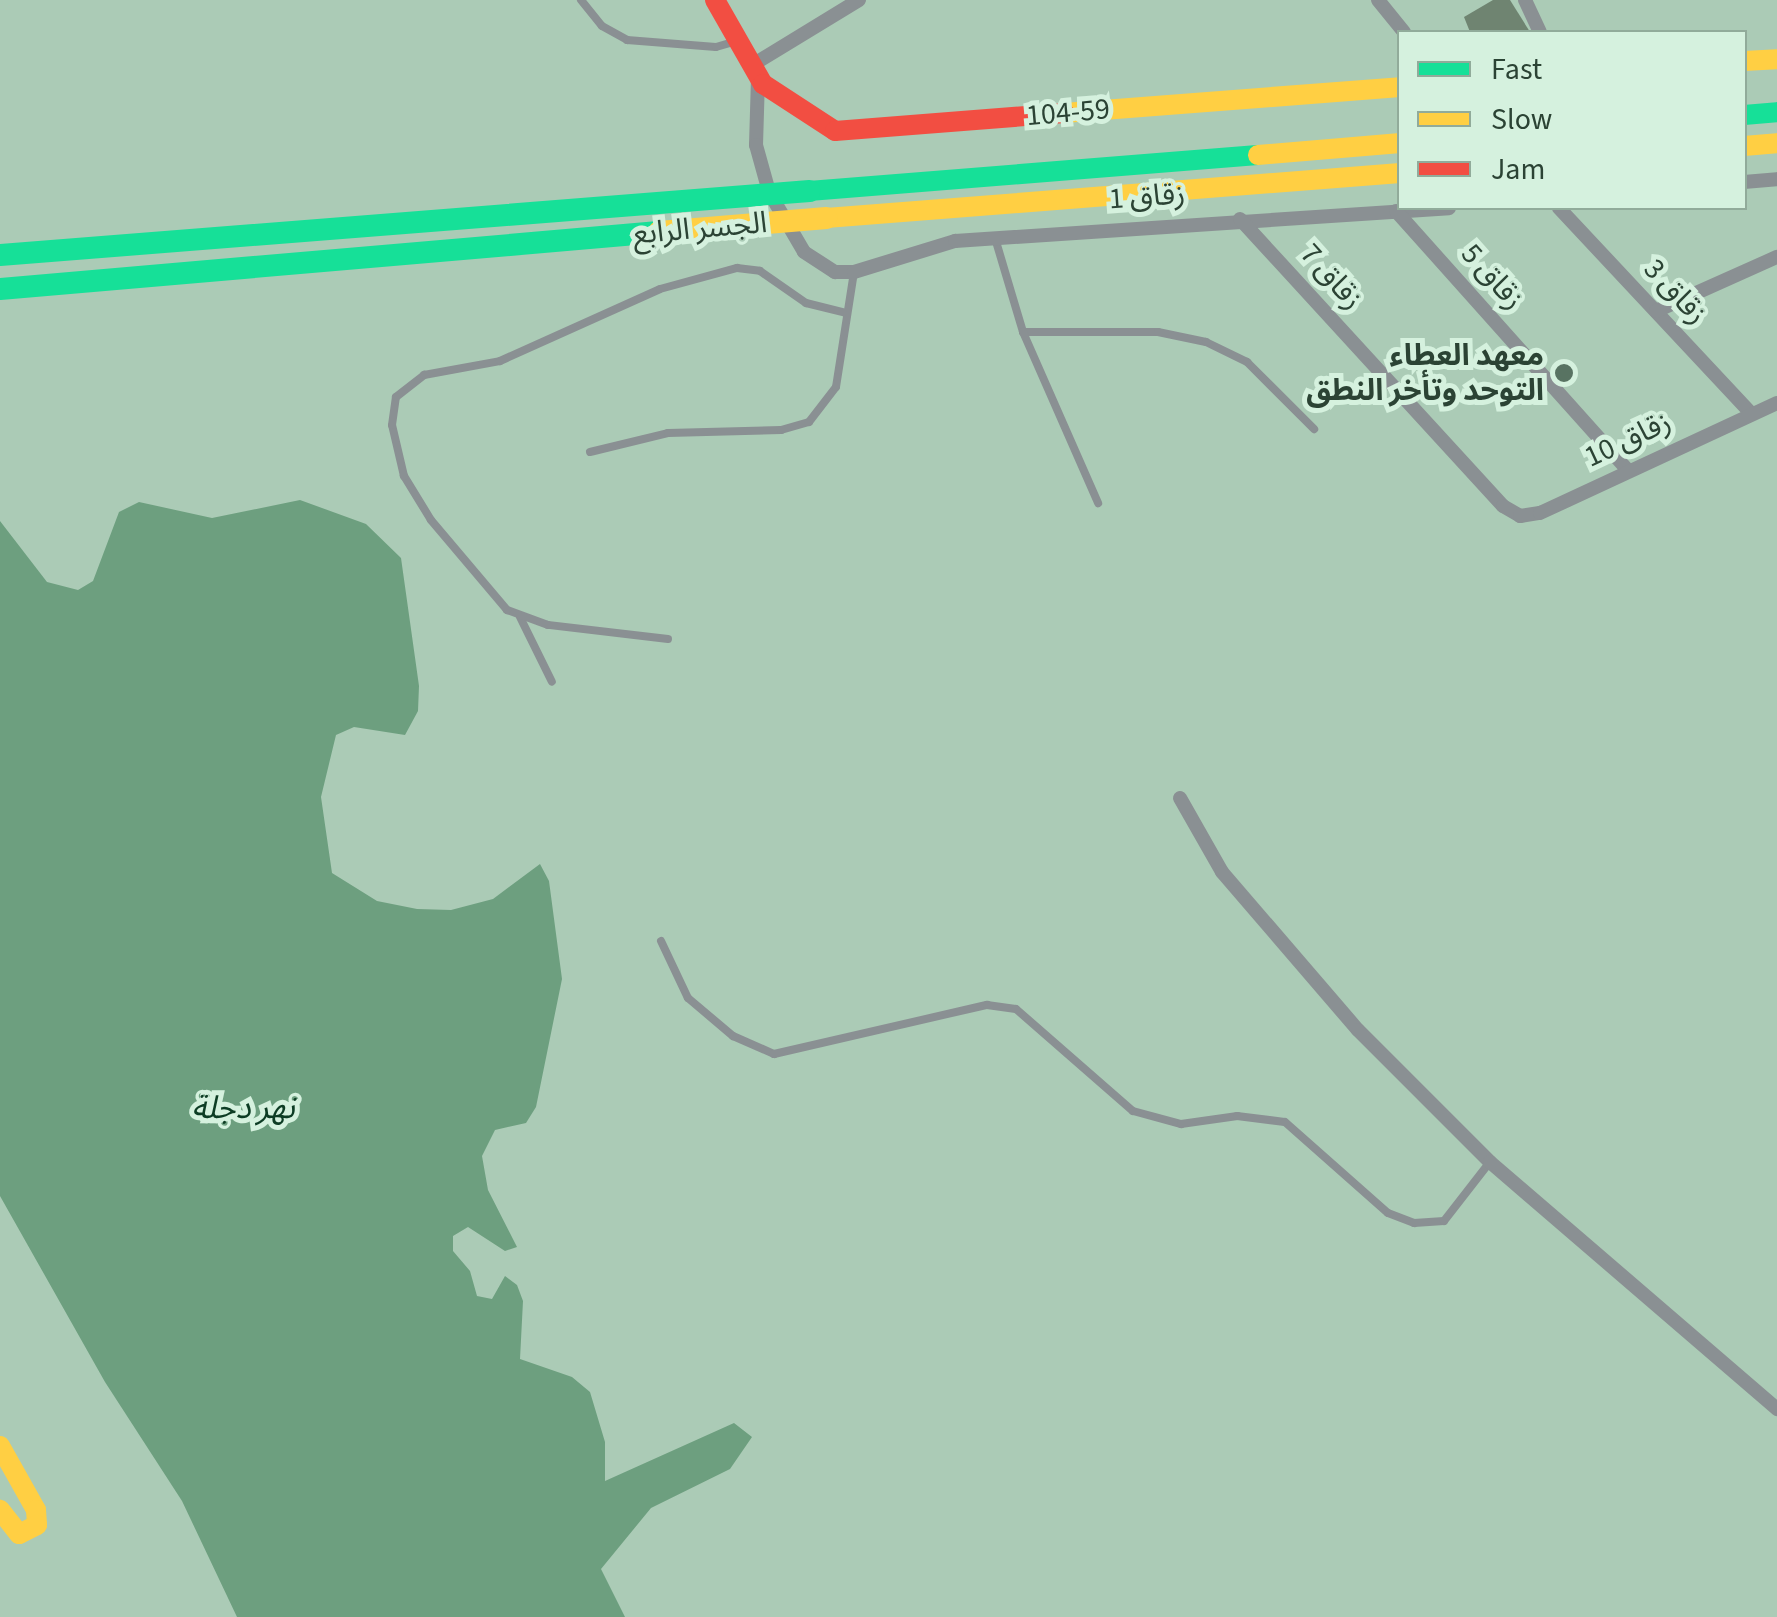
<!DOCTYPE html>
<html>
<head>
<meta charset="utf-8">
<style>
  body { margin:0 }
  #map { position:relative; width:1777px; height:1617px; overflow:hidden; background:#abcbb6; font-family:"Source Sans 3","Noto Sans Arabic",sans-serif }
  div>[style] { position:absolute }
  .water>* { inset:0; background:#6d9f7f }
  .building>* { inset:0; background:#6f8471 }
  .lane>* { height:8px; margin:-4px; padding:0 4px; transform-origin:4px; border-radius:4px; background:#8a9093 }
  .street>* { height:14px; margin:-7px; padding:0 7px; transform-origin:7px; border-radius:7px; background:#8a9093 }
  .fast>* { height:20px; margin:-10px; padding:0 10px; transform-origin:10px; border-radius:10px; background:#16e098 }
  .slow>* { height:20px; margin:-10px; padding:0 10px; transform-origin:10px; border-radius:10px; background:#ffcf43 }
  .jam>* { height:20px; margin:-10px; padding:0 10px; transform-origin:10px; border-radius:10px; background:#f24e42 }
  .fast-bridge>* { height:22px; margin:-11px; padding:0 11px; transform-origin:11px; border-radius:11px; background:#16e098 }
  .slow-bridge>* { height:22px; margin:-11px; padding:0 11px; transform-origin:11px; border-radius:11px; background:#ffcf43 }
  .dots>* { width:28px; height:28px; translate:-50% -50%; box-sizing:border-box; border:5px solid #d5f1de; border-radius:50% }
  span { translate:-50% -50%; white-space:nowrap; text-align:center; line-height:1.15; -webkit-text-stroke:10px #d5f1de; paint-order:stroke }
  .street-label { font-size:30px; color:#2b4334 }
  .poi-label { font-size:30px; color:#2b4334; font-weight:700 }
  .right { translate:-100% -50%; text-align:right }
  .water-label { font-size:32px; color:#0d3d24; font-style:italic }
  .legend { position:absolute; left:1397px; top:30px; width:350px; height:180px; box-sizing:border-box; background:#d5f1de; border:2px solid #91ab9a; margin:0; padding:12px 18px; list-style:none; font-size:30px; color:#2b4334 }
  .legend li { display:flex; align-items:center; gap:20px; height:50px }
  .legend b { width:50px; border:2px solid #91ab9a }
</style>
</head>
<body>
<div id="map">
  <div class="water">
    <i style="clip-path:polygon(300px 500px,366px 524px,401px 558px,419px 686px,418px 711px,405px 735px,354px 727px,336px 735px,321px 797px,332px 873px,377px 901px,417px 909px,451px 910px,493px 899px,540px 864px,549px 881px,562px 979px,536px 1107px,526px 1123px,495px 1130px,482px 1156px,488px 1190px,517px 1247px,505px 1251px,468px 1227px,453px 1236px,453px 1251px,470px 1271px,477px 1296px,492px 1299px,505px 1276px,517px 1285px,523px 1301px,520px 1359px,572px 1377px,590px 1392px,605px 1442px,605px 1481px,734px 1423px,752px 1437px,730px 1469px,651px 1508px,601px 1569px,625px 1617px,237px 1617px,182px 1501px,105px 1382px,0 1196px,0 521px,47px 582px,78px 590px,93px 581px,119px 512px,139px 502px,212px 518px)"></i>
  </div>
  <div class="building">
    <i style="clip-path:polygon(1493px 0,1510px 0,1530px 32px,1470px 32px,1464px 17px)"></i>
  </div>
  <div class="lane">
    <i style="left:581px;top:0;width:33px;rotate:51deg"></i>
    <i style="left:602px;top:26px;width:29px;rotate:29deg"></i>
    <i style="left:627px;top:40px;width:89px;rotate:4.5deg"></i>
    <i style="left:716px;top:47px;width:22px;rotate:-16deg"></i>
    <i style="left:995px;top:238px;width:98px;rotate:73.4deg"></i>
    <i style="left:1023px;top:332px;width:135px"></i>
    <i style="left:1158px;top:332px;width:49px;rotate:11.8deg"></i>
    <i style="left:1206px;top:342px;width:46px;rotate:26deg"></i>
    <i style="left:1247px;top:362px;width:95px;rotate:45deg"></i>
    <i style="left:1023px;top:332px;width:187px;rotate:66.3deg"></i>
    <i style="left:590px;top:452px;width:80px;rotate:-13.7deg"></i>
    <i style="left:668px;top:433px;width:113px;rotate:-1.5deg"></i>
    <i style="left:781px;top:430px;width:29px;rotate:-16deg"></i>
    <i style="left:809px;top:422px;width:44px;rotate:-52.4deg"></i>
    <i style="left:836px;top:387px;width:116px;rotate:-81.1deg"></i>
    <i style="left:520px;top:617px;width:72px;rotate:63.8deg"></i>
    <i style="left:668px;top:639px;width:121px;rotate:-173.3deg"></i>
    <i style="left:548px;top:625px;width:44px;rotate:-159.9deg"></i>
    <i style="left:507px;top:610px;width:118px;rotate:-130.2deg"></i>
    <i style="left:431px;top:520px;width:52px;rotate:-121.5deg"></i>
    <i style="left:404px;top:476px;width:52px;rotate:-103.2deg"></i>
    <i style="left:392px;top:425px;width:28px;rotate:-82deg"></i>
    <i style="left:396px;top:397px;width:36px;rotate:-38deg"></i>
    <i style="left:424px;top:375px;width:77px;rotate:-10.4deg"></i>
    <i style="left:500px;top:361px;width:175px;rotate:-24.2deg"></i>
    <i style="left:660px;top:289px;width:80px;rotate:-15.3deg"></i>
    <i style="left:737px;top:268px;width:23px;rotate:7deg"></i>
    <i style="left:760px;top:271px;width:56px;rotate:34.8deg"></i>
    <i style="left:806px;top:303px;width:38px;rotate:14deg"></i>
    <i style="left:661px;top:941px;width:63px;rotate:64.7deg"></i>
    <i style="left:688px;top:998px;width:59px;rotate:40.2deg"></i>
    <i style="left:733px;top:1036px;width:45px;rotate:23.7deg"></i>
    <i style="left:774px;top:1054px;width:219px;rotate:-13deg"></i>
    <i style="left:987px;top:1005px;width:29px;rotate:8deg"></i>
    <i style="left:1016px;top:1009px;width:155px;rotate:41.1deg"></i>
    <i style="left:1133px;top:1111px;width:50px;rotate:15.2deg"></i>
    <i style="left:1181px;top:1124px;width:57px;rotate:-8.1deg"></i>
    <i style="left:1237px;top:1116px;width:48px;rotate:7.1deg"></i>
    <i style="left:1285px;top:1122px;width:137px;rotate:41.5deg"></i>
    <i style="left:1388px;top:1213px;width:28px;rotate:21deg"></i>
    <i style="left:1414px;top:1223px;width:30px;rotate:-4deg"></i>
    <i style="left:1444px;top:1221px;width:75px;rotate:-52.1deg"></i>
  </div>
  <div class="street">
    <i style="left:1378px;top:0;width:41px;rotate:50.9deg"></i>
    <i style="left:1525px;top:0;width:35px;rotate:65deg"></i>
    <i style="left:754px;top:64px;width:123px;rotate:-31.4deg"></i>
    <i style="left:758px;top:78px;width:67px;rotate:91.7deg"></i>
    <i style="left:756px;top:145px;width:49px;rotate:74.5deg"></i>
    <i style="left:769px;top:192px;width:69px;rotate:59.7deg"></i>
    <i style="left:804px;top:252px;width:37px;rotate:33deg"></i>
    <i style="left:835px;top:272px;width:19px"></i>
    <i style="left:854px;top:272px;width:106px;rotate:-17.1deg"></i>
    <i style="left:955px;top:241px;width:495px;rotate:-3.8deg"></i>
    <i style="left:1744px;top:182px;width:33px;rotate:-5deg"></i>
    <i style="left:1559px;top:208px;width:281px;rotate:46.9deg"></i>
    <i style="left:1396px;top:211px;width:346px;rotate:48.2deg"></i>
    <i style="left:1240px;top:219px;width:389px;rotate:47.5deg"></i>
    <i style="left:1503px;top:506px;width:20px;rotate:30deg"></i>
    <i style="left:1520px;top:516px;width:20px;rotate:-9deg"></i>
    <i style="left:1540px;top:513px;width:261px;rotate:-24.9deg"></i>
    <i style="left:1656px;top:311px;width:133px;rotate:-24.1deg"></i>
    <i style="left:1180px;top:798px;width:85px;rotate:60.4deg"></i>
    <i style="left:1222px;top:872px;width:208px;rotate:49.3deg"></i>
    <i style="left:1358px;top:1030px;width:187px;rotate:45deg"></i>
    <i style="left:1490px;top:1162px;width:379px;rotate:40.7deg"></i>
  </div>
  <div class="fast">
    <i style="left:1744px;top:115px;width:33px;rotate:-5deg"></i>
    <i style="left:809px;top:191px;width:450px;rotate:-4.6deg"></i>
  </div>
  <div class="slow">
    <i style="left:1744px;top:61px;width:33px;rotate:-3deg"></i>
    <i style="left:1064px;top:113px;width:337px;rotate:-4.4deg"></i>
    <i style="left:1744px;top:146px;width:33px;rotate:-5deg"></i>
    <i style="left:1258px;top:155px;width:143px;rotate:-4.8deg"></i>
    <i style="left:826px;top:218px;width:576px;rotate:-4.48deg"></i>
    <i style="left:0;top:1446px;width:73px;rotate:60.6deg"></i>
    <i style="left:36px;top:1510px;width:15px;rotate:86deg"></i>
    <i style="left:37px;top:1525px;width:20px;rotate:153deg"></i>
    <i style="left:19px;top:1534px;width:31px;rotate:-128deg"></i>
  </div>
  <div class="jam">
    <i style="left:715px;top:0;width:97px;rotate:60.3deg"></i>
    <i style="left:763px;top:84px;width:86px;rotate:33.1deg"></i>
    <i style="left:835px;top:131px;width:230px;rotate:-4.5deg"></i>
  </div>
  <div class="fast-bridge">
    <i style="left:0;top:255px;width:812px;rotate:-4.52deg"></i>
    <i style="left:0;top:289px;width:661px;rotate:-4.94deg"></i>
  </div>
  <div class="slow-bridge">
    <i style="left:659px;top:232px;width:168px;rotate:-4.8deg"></i>
  </div>
  <div class="dots">
    <i style="left:1564px;top:373px;background:#587362"></i>
  </div>
  <div class="street-label">
    <span style="left:1068px;top:113px;rotate:-5deg">104-59</span>
    <span style="left:1147px;top:197px;rotate:-4deg">زقاق 1</span>
    <span style="left:700px;top:229px;rotate:-5deg">الجسر الرابع</span>
    <span style="left:1331px;top:277px;rotate:48deg">زقاق 7</span>
    <span style="left:1492px;top:277px;rotate:48deg">زقاق 5</span>
    <span style="left:1675px;top:292px;rotate:47deg">زقاق 3</span>
    <span style="left:1628px;top:440px;rotate:-25deg">زقاق 10</span>
  </div>
  <div class="poi-label">
    <span class="right" style="left:1544px;top:373px">معهد العطاء<br>التوحد وتأخر النطق</span>
  </div>
  <div class="water-label">
    <span style="left:243px;top:1108px">نهر دجلة</span>
  </div>
  <ul class="legend">
  <li><b style="height:12px;background:#16e098"></b>Fast</li>
  <li><b style="height:12px;background:#ffcf43"></b>Slow</li>
  <li><b style="height:12px;background:#f24e42"></b>Jam</li>
  </ul>
</div>
</body>
</html>
